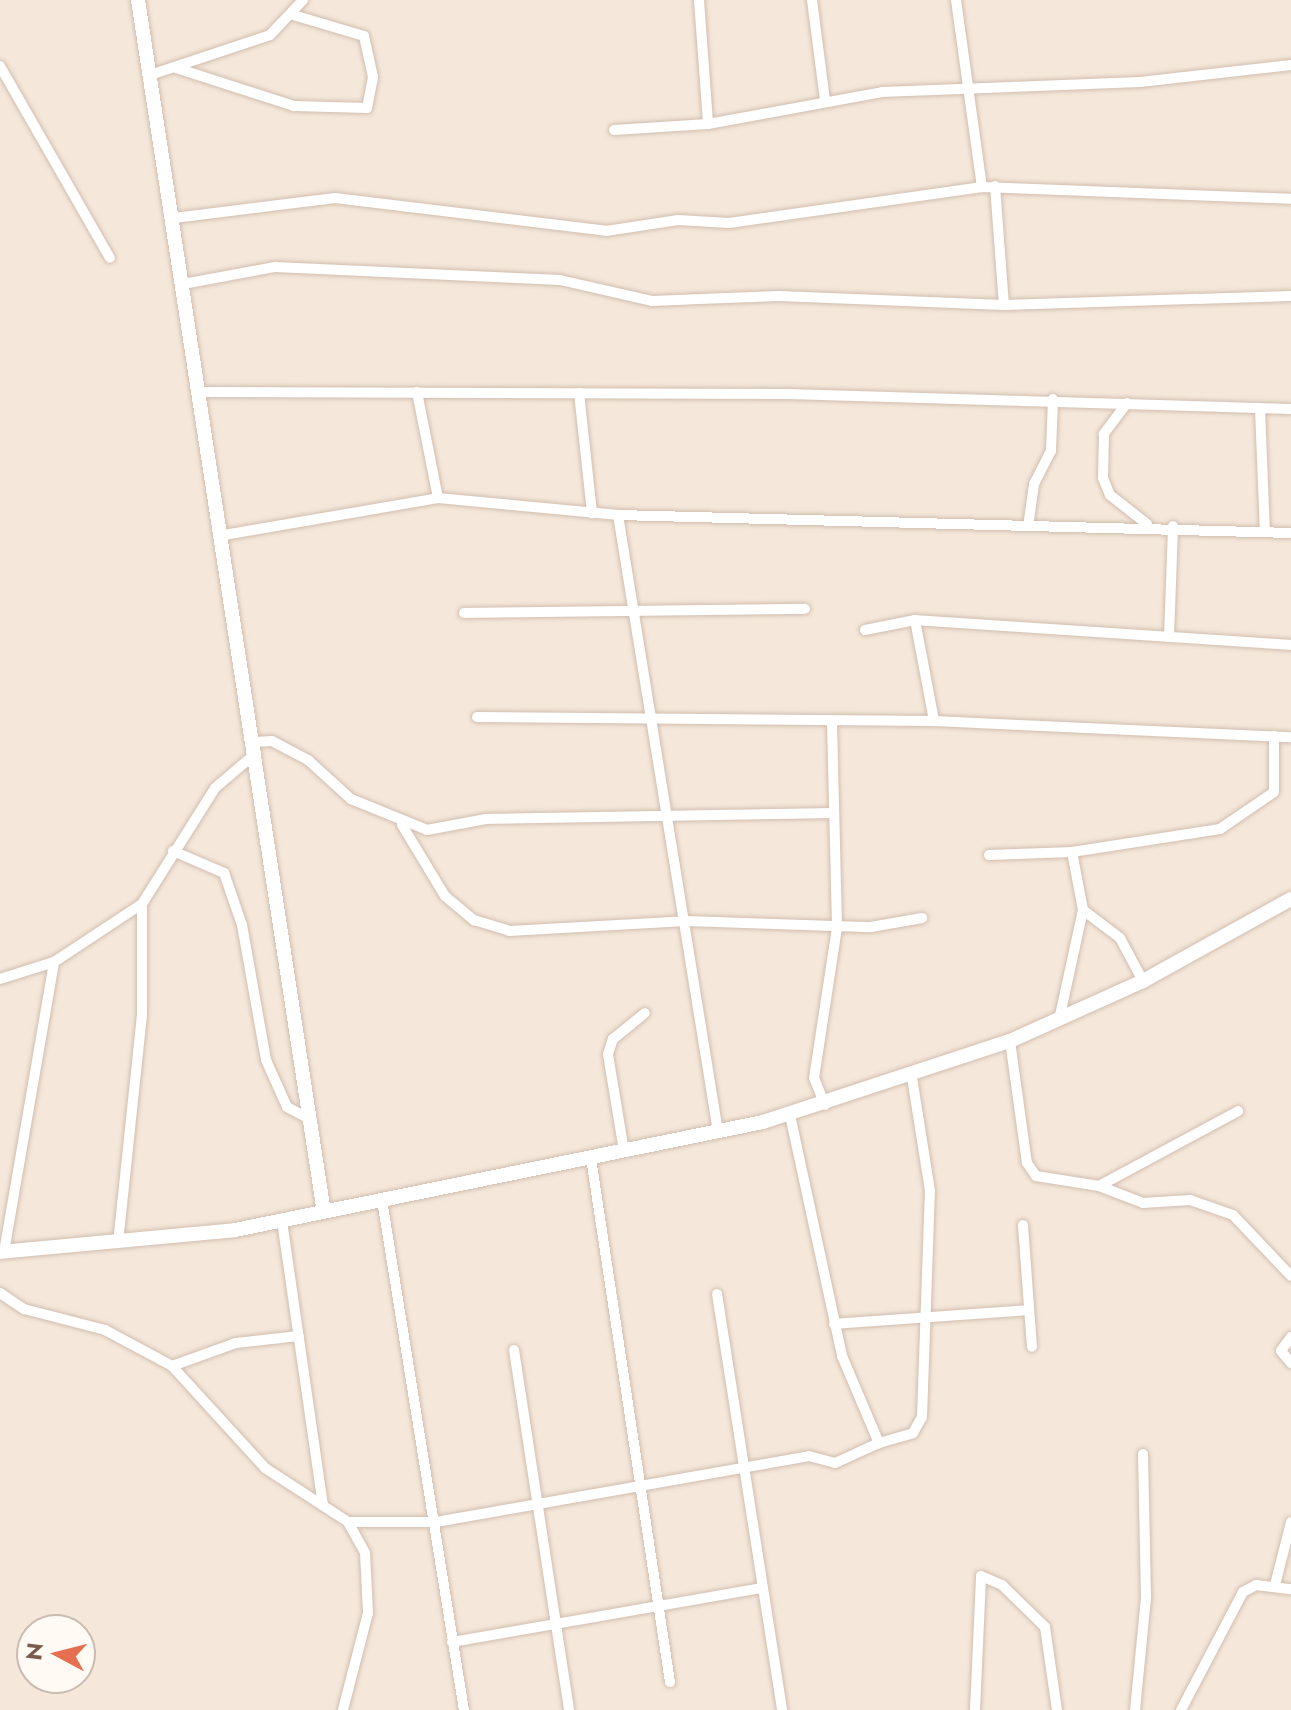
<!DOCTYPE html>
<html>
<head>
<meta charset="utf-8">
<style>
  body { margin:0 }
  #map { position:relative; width:1291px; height:1710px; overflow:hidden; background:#fdf6ec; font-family:Jost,sans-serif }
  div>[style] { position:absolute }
  .residential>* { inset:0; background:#f5e8da }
  .roads { filter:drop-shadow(0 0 2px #d1beb0) drop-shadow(0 0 2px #d1beb0) }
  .street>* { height:10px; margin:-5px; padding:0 5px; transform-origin:5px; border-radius:5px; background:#fff }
  .secondary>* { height:14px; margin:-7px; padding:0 7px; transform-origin:7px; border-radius:7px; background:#fff }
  span { translate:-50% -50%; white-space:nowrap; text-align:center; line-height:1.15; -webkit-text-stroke:7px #fffaf3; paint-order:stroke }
  .north { position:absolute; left:16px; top:1614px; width:80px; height:80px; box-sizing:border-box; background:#fffaf3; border:2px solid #cabbb1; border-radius:50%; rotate:277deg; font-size:22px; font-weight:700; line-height:32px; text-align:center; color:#7a5c4d }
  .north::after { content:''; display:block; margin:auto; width:28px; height:36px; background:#e76f51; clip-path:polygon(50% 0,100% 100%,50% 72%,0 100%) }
</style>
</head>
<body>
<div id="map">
  <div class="residential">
    <i style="clip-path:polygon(evenodd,0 0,1291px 0,1291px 1710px,0 1710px,0 0,32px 1630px,80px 1630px,80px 1678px,32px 1678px,32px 1630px)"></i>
  </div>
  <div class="roads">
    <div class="street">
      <i style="left:699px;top:0;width:124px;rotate:85.8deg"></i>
      <i style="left:812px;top:0;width:101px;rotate:82.6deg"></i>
      <i style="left:956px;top:0;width:189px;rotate:82.1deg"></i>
      <i style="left:0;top:66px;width:221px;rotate:60.2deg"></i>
      <i style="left:176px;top:68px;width:124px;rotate:17.9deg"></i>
      <i style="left:294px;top:106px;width:73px;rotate:1.6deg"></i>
      <i style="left:367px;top:108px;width:32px;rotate:-79deg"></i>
      <i style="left:373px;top:77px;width:42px;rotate:-102.4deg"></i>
      <i style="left:364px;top:36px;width:74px;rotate:-163.5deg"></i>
      <i style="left:150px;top:75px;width:126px;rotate:-18.4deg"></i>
      <i style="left:270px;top:35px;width:48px;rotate:-46.7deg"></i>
      <i style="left:614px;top:130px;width:94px;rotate:-3.7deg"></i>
      <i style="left:708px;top:124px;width:177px;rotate:-10.4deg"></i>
      <i style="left:882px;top:92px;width:258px;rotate:-2.2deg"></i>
      <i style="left:1140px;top:82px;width:152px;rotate:-6.4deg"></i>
      <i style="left:995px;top:186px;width:119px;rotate:85.7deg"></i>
      <i style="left:174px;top:218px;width:162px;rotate:-7.1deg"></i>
      <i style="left:335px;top:198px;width:273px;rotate:6.9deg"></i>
      <i style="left:606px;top:231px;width:73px;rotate:-8.7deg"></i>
      <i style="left:678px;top:220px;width:51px;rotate:3.4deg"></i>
      <i style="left:729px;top:223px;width:256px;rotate:-8.1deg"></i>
      <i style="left:982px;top:187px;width:309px;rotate:2.2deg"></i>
      <i style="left:183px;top:284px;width:94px;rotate:-10.5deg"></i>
      <i style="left:275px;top:267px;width:285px;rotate:2.6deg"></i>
      <i style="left:560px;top:280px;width:94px;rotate:12.9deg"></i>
      <i style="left:652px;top:301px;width:127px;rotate:-2.3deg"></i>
      <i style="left:779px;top:296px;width:225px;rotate:2.3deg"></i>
      <i style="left:1004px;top:305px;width:287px;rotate:-1.8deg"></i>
      <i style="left:201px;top:392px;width:587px;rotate:0.2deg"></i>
      <i style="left:788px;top:394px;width:503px;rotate:1.71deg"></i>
      <i style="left:417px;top:392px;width:108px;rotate:78.8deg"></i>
      <i style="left:579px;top:393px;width:121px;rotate:83.8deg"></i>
      <i style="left:1127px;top:403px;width:39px;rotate:127deg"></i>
      <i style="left:1104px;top:434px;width:44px;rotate:91.3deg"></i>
      <i style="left:1103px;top:478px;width:18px;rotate:68deg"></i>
      <i style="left:1110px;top:495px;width:47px;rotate:38.1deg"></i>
      <i style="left:1260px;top:409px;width:122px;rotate:87.7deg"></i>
      <i style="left:618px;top:515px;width:625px;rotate:80.79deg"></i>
      <i style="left:1029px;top:520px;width:36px;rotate:-82deg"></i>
      <i style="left:1034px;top:484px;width:37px;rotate:-63deg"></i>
      <i style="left:1051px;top:451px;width:52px;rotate:-87.8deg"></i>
      <i style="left:224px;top:535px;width:217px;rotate:-9.8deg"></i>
      <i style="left:438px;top:498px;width:181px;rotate:5.4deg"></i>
      <i style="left:618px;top:515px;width:673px;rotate:1.53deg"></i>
      <i style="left:464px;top:613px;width:341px;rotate:-0.7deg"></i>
      <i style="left:915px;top:620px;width:103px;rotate:79.3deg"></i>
      <i style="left:865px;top:630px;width:51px;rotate:-11.3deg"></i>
      <i style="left:915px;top:620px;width:377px;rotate:3.8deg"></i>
      <i style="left:1169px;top:637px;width:111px;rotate:-87.9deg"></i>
      <i style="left:477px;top:717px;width:457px;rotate:0.5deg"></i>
      <i style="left:934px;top:721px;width:357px;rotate:2.6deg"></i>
      <i style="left:254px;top:742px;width:18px;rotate:-3deg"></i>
      <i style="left:272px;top:741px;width:41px;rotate:27.8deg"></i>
      <i style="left:308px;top:760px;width:58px;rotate:42.2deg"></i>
      <i style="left:351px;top:799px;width:82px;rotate:22.2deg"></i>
      <i style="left:427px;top:830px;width:60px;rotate:-10.6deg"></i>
      <i style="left:486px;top:819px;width:343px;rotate:-1deg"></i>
      <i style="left:402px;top:825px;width:83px;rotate:58.8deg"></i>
      <i style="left:445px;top:896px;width:38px;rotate:40deg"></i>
      <i style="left:474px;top:920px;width:37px;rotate:17deg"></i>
      <i style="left:509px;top:931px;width:177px;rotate:-3.2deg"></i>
      <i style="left:686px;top:921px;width:185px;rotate:1.9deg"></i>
      <i style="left:871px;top:927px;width:52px;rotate:-10deg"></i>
      <i style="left:173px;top:851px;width:56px;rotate:23.3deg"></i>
      <i style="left:224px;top:873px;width:55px;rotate:70.9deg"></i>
      <i style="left:242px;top:925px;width:137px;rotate:79.9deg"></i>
      <i style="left:266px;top:1060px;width:51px;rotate:65.9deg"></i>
      <i style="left:287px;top:1107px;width:27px;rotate:28deg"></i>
      <i style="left:989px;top:855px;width:83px;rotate:-2.1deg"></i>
      <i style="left:1072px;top:852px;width:150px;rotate:-8.8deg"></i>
      <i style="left:1220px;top:829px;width:65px;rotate:-34.4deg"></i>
      <i style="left:1274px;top:792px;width:56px;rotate:-90deg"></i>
      <i style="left:1083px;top:910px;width:46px;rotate:37.1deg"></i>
      <i style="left:1120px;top:938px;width:49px;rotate:61.9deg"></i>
      <i style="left:0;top:979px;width:57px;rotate:-17.5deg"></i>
      <i style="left:54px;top:962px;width:105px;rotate:-33.4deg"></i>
      <i style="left:142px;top:904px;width:137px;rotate:-57.8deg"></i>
      <i style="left:215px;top:788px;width:54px;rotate:-40.5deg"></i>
      <i style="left:1059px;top:1020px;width:113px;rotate:-77.7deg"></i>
      <i style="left:1083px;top:910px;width:59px;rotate:-100.7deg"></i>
      <i style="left:1010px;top:1041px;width:123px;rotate:82.1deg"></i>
      <i style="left:1027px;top:1163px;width:16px;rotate:55deg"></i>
      <i style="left:1036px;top:1176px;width:64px;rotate:9deg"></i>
      <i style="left:1099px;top:1186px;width:158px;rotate:-28.3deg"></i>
      <i style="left:825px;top:1105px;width:29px;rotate:-112deg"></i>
      <i style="left:814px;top:1078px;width:153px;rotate:-81.3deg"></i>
      <i style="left:837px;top:927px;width:205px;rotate:-91.4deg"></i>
      <i style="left:790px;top:1115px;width:247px;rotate:77.8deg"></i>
      <i style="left:842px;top:1356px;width:95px;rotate:67deg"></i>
      <i style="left:879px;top:1443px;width:35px;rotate:-16deg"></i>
      <i style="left:913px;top:1433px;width:18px;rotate:-61deg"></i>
      <i style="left:922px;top:1417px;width:226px;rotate:-88deg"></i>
      <i style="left:930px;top:1191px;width:115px;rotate:-99deg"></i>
      <i style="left:624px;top:1151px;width:98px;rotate:-99.4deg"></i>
      <i style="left:608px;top:1054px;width:16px;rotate:-72deg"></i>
      <i style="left:613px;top:1039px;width:41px;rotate:-39.1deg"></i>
      <i style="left:591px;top:1158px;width:530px;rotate:81.43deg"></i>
      <i style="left:1099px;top:1186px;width:47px;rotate:21.1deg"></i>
      <i style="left:1143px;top:1203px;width:47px;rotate:-3.7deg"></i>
      <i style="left:1190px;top:1200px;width:46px;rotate:19.2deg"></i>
      <i style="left:1233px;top:1215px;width:84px;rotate:46.4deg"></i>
      <i style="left:382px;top:1200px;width:517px;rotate:80.87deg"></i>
      <i style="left:282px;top:1221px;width:287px;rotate:81.8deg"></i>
      <i style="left:1023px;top:1225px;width:122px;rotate:85.8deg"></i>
      <i style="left:118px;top:1243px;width:229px;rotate:-84deg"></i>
      <i style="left:142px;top:1015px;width:111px;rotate:-90deg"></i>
      <i style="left:4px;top:1252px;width:294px;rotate:-80.2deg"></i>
      <i style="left:0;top:1293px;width:29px;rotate:34deg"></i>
      <i style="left:24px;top:1309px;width:84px;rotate:14.5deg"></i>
      <i style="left:105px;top:1330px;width:76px;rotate:28.2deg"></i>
      <i style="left:172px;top:1366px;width:138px;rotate:47.6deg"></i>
      <i style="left:265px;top:1468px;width:99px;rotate:33deg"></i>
      <i style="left:348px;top:1522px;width:35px;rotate:61deg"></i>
      <i style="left:365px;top:1553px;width:60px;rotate:87.1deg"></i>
      <i style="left:368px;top:1613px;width:100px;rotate:104.5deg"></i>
      <i style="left:717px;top:1294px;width:421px;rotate:81.1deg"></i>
      <i style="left:834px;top:1324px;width:195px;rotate:-4.1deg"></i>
      <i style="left:1291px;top:1337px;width:17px;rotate:126deg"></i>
      <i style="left:1281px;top:1351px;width:16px;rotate:50deg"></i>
      <i style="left:514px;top:1350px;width:364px;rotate:81.3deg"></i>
      <i style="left:172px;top:1366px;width:68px;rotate:-19.8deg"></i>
      <i style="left:236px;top:1343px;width:63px;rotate:-6.3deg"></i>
      <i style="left:348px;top:1522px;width:88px"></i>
      <i style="left:436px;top:1522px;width:379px;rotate:-10deg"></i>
      <i style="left:809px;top:1456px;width:27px;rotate:15deg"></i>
      <i style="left:835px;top:1463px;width:48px;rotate:-24.4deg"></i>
      <i style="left:1275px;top:1585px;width:65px;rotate:-75.7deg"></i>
      <i style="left:452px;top:1642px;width:313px;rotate:-9.9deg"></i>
      <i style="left:975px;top:1710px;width:134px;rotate:-87.4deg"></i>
      <i style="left:981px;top:1576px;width:23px;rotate:23deg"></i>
      <i style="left:1002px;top:1585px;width:60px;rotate:44.3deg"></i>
      <i style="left:1045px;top:1627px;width:84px;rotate:81.8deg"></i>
      <i style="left:1135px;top:1710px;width:114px;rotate:-84.4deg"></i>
      <i style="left:1146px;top:1597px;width:143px;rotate:-91.2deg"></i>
      <i style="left:1181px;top:1710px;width:133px;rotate:-62.3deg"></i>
      <i style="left:1243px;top:1592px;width:15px;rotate:-28deg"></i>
      <i style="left:1256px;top:1585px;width:35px;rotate:7deg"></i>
    </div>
    <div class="secondary">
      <i style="left:138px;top:0;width:1226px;rotate:81.28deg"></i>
      <i style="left:0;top:1252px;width:236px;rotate:-5.3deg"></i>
      <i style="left:235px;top:1230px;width:539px;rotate:-11.56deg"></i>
      <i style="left:763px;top:1122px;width:260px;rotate:-18.2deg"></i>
      <i style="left:1010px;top:1041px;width:146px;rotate:-24.3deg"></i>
      <i style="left:1143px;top:981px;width:169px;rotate:-29deg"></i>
    </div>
  </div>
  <div class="north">N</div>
</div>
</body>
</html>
